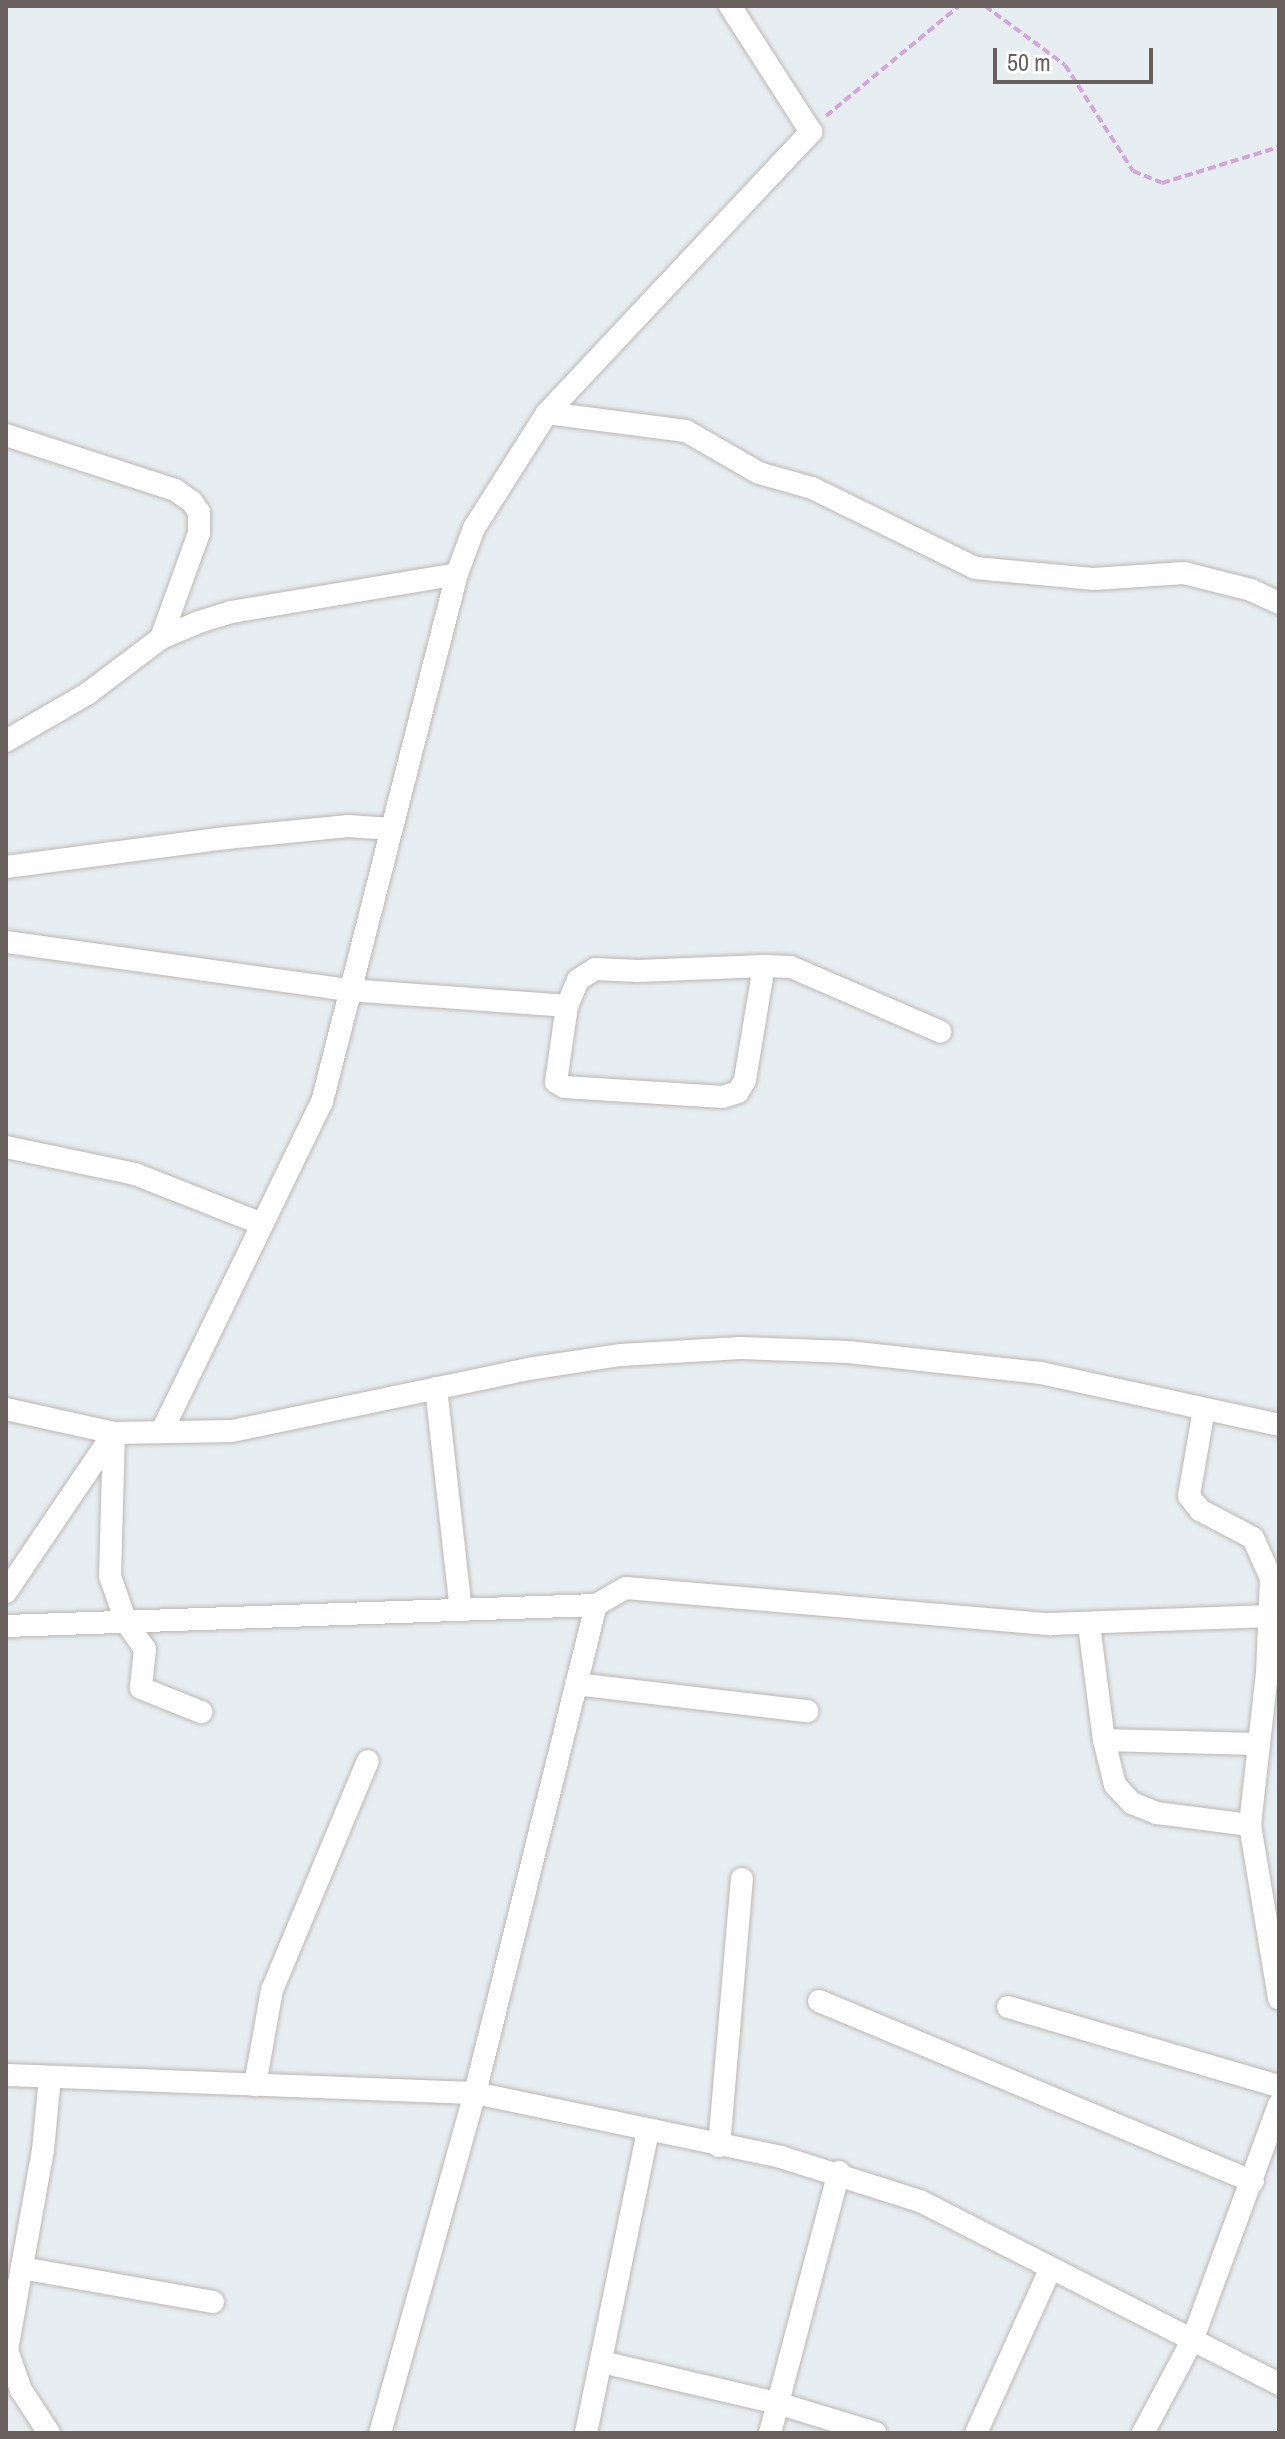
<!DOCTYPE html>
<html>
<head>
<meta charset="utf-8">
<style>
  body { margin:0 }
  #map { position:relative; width:1285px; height:2439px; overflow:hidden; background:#e7eef2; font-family:"Archivo Narrow",sans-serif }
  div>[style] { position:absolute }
  .path>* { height:4px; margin-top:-2px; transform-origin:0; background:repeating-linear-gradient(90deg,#d4a4de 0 8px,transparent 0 12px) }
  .roads { filter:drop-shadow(0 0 2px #bcb6b4) drop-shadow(0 0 2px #bcb6b4) }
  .street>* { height:22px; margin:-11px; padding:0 11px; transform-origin:11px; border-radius:11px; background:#fff }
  span { translate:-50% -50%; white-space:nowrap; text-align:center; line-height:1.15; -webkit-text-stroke:6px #fff; paint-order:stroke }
  .frame { position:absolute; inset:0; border:8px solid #69605e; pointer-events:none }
  .scale { position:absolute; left:993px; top:48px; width:160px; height:36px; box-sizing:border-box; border:4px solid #69605e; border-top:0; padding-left:10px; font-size:24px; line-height:28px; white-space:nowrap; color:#69605e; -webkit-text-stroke:6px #fff; paint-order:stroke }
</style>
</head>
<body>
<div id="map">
  <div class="path">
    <i style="left:985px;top:6px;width:99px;rotate:36.4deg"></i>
    <i style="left:1065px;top:65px;width:126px;rotate:57.3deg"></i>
    <i style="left:1133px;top:171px;width:31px;rotate:22deg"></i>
    <i style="left:1162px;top:183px;width:122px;rotate:-17.1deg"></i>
    <i style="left:826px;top:116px;width:173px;rotate:-39.6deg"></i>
  </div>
  <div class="roads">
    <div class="street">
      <i style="left:547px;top:413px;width:140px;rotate:7.4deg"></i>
      <i style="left:686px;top:431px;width:84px;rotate:29.9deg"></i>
      <i style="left:759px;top:473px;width:55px;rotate:15.8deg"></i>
      <i style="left:812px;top:488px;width:182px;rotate:26.1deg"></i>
      <i style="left:975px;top:568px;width:120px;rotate:5.3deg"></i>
      <i style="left:1094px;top:579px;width:90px;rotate:-3.8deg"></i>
      <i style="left:1184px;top:573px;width:69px;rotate:14.2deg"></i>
      <i style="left:1251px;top:590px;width:31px;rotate:25deg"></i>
      <i style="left:6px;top:435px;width:178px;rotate:18deg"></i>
      <i style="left:175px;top:490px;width:21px;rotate:35deg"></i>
      <i style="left:192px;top:502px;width:12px;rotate:55deg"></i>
      <i style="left:199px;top:512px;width:21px;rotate:90deg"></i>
      <i style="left:199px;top:533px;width:112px;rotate:109.9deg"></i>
      <i style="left:6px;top:741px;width:94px;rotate:-30.1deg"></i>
      <i style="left:87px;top:694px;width:93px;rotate:-37.1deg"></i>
      <i style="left:161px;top:638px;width:41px;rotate:-22.8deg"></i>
      <i style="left:199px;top:622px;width:34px;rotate:-17deg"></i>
      <i style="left:231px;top:612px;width:229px;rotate:-9.5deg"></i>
      <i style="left:457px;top:574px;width:49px;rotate:-69.7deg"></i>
      <i style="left:474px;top:528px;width:136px;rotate:-57.6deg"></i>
      <i style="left:547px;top:413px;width:386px;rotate:-46.8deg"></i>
      <i style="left:811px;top:132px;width:150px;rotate:-122.7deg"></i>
      <i style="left:6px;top:867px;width:222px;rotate:-7.5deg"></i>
      <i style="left:226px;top:838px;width:123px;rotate:-5.6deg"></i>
      <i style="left:348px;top:826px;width:44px;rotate:3.9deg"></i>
      <i style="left:6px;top:942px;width:346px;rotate:8deg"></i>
      <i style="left:349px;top:990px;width:219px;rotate:4.2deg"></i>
      <i style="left:764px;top:966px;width:116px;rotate:99.5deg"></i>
      <i style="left:745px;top:1080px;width:14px;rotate:120deg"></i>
      <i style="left:738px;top:1092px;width:16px;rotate:162deg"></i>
      <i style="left:723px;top:1097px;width:159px;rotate:-176.4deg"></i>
      <i style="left:564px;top:1087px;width:9px;rotate:-148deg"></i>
      <i style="left:556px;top:1082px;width:77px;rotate:-81.8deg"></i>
      <i style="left:567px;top:1006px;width:28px;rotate:-67deg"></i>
      <i style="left:578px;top:980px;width:20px;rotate:-33deg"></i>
      <i style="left:595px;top:969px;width:43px;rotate:2.7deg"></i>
      <i style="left:638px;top:971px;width:126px;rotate:-2.3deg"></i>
      <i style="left:764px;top:966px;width:27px;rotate:2deg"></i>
      <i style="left:791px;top:967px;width:163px;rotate:23.4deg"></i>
      <i style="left:6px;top:1147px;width:132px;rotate:11.8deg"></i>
      <i style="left:135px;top:1174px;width:136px;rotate:21.5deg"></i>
      <i style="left:436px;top:1388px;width:223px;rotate:83.6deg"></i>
      <i style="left:6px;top:1409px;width:111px;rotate:12.5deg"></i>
      <i style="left:114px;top:1433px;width:118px;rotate:-1deg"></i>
      <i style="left:232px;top:1431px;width:302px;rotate:-11.8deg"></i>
      <i style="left:528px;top:1369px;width:94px;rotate:-8.6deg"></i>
      <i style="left:621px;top:1355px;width:120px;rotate:-3.3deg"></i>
      <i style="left:741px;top:1348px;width:107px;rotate:2.1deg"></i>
      <i style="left:848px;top:1352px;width:194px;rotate:6.2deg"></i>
      <i style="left:1041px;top:1373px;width:244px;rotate:12.3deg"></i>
      <i style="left:1204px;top:1409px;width:88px;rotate:99.8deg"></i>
      <i style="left:1189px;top:1496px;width:18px;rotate:52deg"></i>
      <i style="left:1200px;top:1510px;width:60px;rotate:27.8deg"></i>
      <i style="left:1253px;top:1538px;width:44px;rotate:65.8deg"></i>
      <i style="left:1271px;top:1578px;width:95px;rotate:92.4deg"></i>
      <i style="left:1267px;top:1673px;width:153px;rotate:96.4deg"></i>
      <i style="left:1250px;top:1825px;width:176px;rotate:80.5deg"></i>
      <i style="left:162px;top:1431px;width:366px;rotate:-64.1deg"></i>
      <i style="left:322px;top:1102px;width:545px;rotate:-75.66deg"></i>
      <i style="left:114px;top:1433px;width:143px;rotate:91.6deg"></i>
      <i style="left:110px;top:1576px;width:49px;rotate:70.8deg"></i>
      <i style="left:126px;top:1622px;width:33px;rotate:55deg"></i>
      <i style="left:145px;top:1649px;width:39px;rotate:96deg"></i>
      <i style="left:141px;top:1688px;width:65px;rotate:21.8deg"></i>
      <i style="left:6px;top:1592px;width:191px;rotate:-55.9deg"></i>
      <i style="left:596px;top:1605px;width:34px;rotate:-30deg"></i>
      <i style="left:626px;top:1588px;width:426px;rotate:4.9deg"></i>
      <i style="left:1050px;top:1624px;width:221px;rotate:-2.1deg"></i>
      <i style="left:1089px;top:1625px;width:116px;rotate:82.6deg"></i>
      <i style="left:1104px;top:1740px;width:46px;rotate:76.3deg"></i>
      <i style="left:1115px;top:1785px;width:25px;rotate:47deg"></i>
      <i style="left:1132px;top:1803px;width:27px;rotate:22deg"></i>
      <i style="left:1157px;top:1813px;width:94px;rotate:7.4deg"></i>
      <i style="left:6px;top:1626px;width:590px;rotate:-2.04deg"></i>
      <i style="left:596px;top:1605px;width:503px;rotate:103.93deg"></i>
      <i style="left:475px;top:2093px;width:353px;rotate:105.6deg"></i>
      <i style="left:576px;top:1684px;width:233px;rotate:6.7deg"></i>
      <i style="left:1104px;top:1740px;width:152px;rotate:1.5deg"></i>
      <i style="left:819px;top:2001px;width:470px;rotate:22.6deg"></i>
      <i style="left:1008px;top:2007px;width:282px;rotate:16.3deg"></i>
      <i style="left:6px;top:2075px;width:469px;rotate:2.2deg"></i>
      <i style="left:475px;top:2093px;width:313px;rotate:11.8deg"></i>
      <i style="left:781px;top:2157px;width:146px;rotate:17.6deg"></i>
      <i style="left:920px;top:2201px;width:403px;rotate:27deg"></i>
      <i style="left:255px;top:2085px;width:97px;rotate:-79.9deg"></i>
      <i style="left:272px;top:1990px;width:248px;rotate:-67.3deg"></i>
      <i style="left:719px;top:2146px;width:268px;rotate:-85.1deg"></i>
      <i style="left:22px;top:2268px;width:194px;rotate:10.1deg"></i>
      <i style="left:602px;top:2362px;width:180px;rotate:13.2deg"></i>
      <i style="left:777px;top:2403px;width:103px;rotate:16.9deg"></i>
      <i style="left:49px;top:2433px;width:51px;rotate:-123.1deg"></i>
      <i style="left:21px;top:2390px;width:42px;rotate:-109.3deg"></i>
      <i style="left:7px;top:2350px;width:203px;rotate:-79.8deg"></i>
      <i style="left:43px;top:2150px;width:73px;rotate:-84.5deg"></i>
      <i style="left:586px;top:2433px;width:309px;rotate:-78.4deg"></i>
      <i style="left:770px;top:2433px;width:270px;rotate:-75.2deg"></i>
      <i style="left:976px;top:2433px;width:181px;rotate:-65.6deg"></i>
      <i style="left:1143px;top:2433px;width:104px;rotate:-62deg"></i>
      <i style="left:1192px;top:2341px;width:252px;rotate:-69.8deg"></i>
    </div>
  </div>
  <div class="frame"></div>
  <div class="scale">50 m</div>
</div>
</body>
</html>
